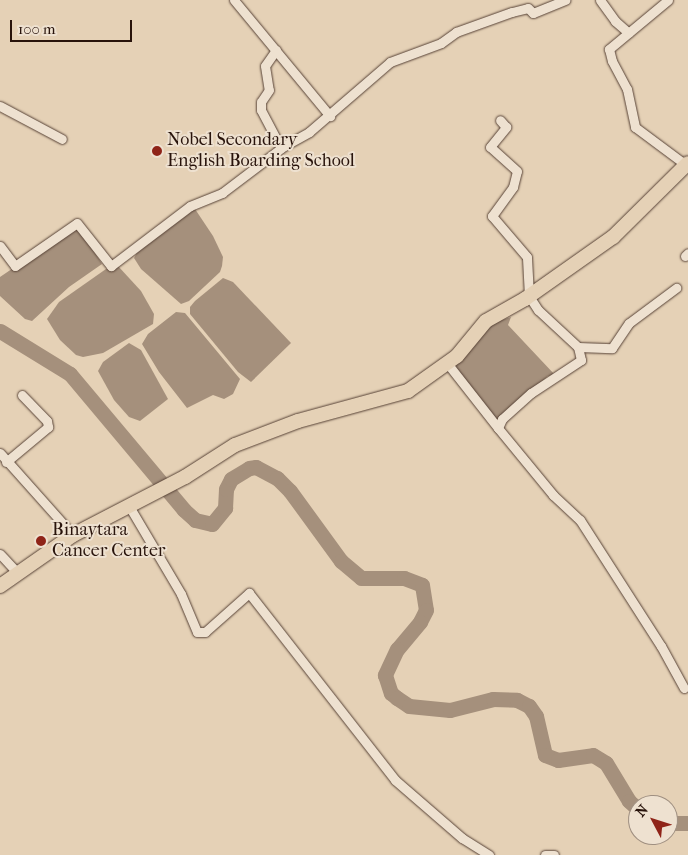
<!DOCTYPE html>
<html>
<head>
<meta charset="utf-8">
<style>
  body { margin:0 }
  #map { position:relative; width:688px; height:855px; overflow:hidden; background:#e5d1b6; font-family:"IM FELL French Canon",serif }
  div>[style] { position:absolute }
  .water>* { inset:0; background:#a5907c }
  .river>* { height:15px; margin:-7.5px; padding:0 7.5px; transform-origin:7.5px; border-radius:7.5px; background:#a5907c }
  .roads { filter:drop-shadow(0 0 1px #574236) drop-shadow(0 0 1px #574236) }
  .street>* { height:9px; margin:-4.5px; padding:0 4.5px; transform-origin:4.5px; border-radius:4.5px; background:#eee1d0 }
  .primary>* { height:14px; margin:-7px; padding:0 7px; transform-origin:7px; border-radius:7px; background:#e5d1b6 }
  .dots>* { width:14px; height:14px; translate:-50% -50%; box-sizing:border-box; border:2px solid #eee1d0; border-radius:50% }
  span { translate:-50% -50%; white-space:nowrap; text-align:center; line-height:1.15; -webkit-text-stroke:4px #eee1d0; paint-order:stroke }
  .poi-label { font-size:18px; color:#28130b }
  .left { translate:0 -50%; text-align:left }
  .north { position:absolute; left:628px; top:795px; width:50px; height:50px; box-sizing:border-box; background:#eee1d0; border:1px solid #9f8f81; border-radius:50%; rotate:310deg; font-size:14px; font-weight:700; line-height:20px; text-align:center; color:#28130b }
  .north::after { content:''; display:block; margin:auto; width:18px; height:22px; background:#8f2418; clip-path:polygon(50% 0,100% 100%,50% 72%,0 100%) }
  .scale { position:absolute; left:10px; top:20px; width:122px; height:22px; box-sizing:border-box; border:2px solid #28130b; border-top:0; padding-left:6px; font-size:15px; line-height:18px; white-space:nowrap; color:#28130b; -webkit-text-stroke:4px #eee1d0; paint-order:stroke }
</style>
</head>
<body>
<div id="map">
  <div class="water">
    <i style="clip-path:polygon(195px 209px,213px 236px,223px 257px,222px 266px,220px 272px,189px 301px,181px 304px,141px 269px,134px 258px,139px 249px)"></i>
    <i style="clip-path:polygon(74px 227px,79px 228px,102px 264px,69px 287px,32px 321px,25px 319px,0 296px,0 277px)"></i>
    <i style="clip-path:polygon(118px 266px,141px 291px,154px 314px,153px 324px,103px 353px,83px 357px,76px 355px,60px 340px,47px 319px,59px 302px,106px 269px)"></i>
    <i style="clip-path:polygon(223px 278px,233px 282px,291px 343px,251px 382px,238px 372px,190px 314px,190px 307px,195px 301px)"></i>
    <i style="clip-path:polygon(176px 312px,185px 313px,240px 379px,233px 394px,224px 399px,213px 395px,187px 408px,159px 372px,142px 344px,148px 334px)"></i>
    <i style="clip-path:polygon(511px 317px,508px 325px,555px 375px,548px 376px,498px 421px,457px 372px,456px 364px,484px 326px)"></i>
    <i style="clip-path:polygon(129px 343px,141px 350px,168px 399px,140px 421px,129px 417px,114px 400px,98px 371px,103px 362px)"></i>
  </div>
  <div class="river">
    <i style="left:0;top:331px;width:82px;rotate:31.6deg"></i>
    <i style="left:70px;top:374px;width:177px;rotate:50deg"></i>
    <i style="left:184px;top:510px;width:15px;rotate:42deg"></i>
    <i style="left:195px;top:520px;width:17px;rotate:13deg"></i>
    <i style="left:212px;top:524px;width:21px;rotate:-51deg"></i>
    <i style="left:225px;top:508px;width:19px;rotate:-87deg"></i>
    <i style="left:226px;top:489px;width:11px;rotate:-63deg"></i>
    <i style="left:231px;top:479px;width:21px;rotate:-31deg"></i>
    <i style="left:249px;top:468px;width:7px;rotate:-8deg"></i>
    <i style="left:256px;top:467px;width:24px;rotate:28deg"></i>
    <i style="left:277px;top:478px;width:18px;rotate:45deg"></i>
    <i style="left:290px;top:491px;width:87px;rotate:53.9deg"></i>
    <i style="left:341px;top:561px;width:26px;rotate:40deg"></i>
    <i style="left:361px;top:578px;width:43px"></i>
    <i style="left:404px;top:578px;width:19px;rotate:21deg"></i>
    <i style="left:422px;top:585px;width:25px;rotate:81deg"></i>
    <i style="left:426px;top:610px;width:13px;rotate:117deg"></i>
    <i style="left:420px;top:622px;width:35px;rotate:130deg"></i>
    <i style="left:397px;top:649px;width:29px;rotate:115deg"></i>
    <i style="left:385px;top:675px;width:19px;rotate:72deg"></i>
    <i style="left:391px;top:693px;width:8px;rotate:40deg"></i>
    <i style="left:397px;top:698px;width:14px;rotate:34deg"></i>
    <i style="left:409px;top:706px;width:41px;rotate:5.6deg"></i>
    <i style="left:450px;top:710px;width:44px;rotate:-14.3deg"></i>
    <i style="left:493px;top:699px;width:24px;rotate:2deg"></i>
    <i style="left:517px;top:700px;width:13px;rotate:27deg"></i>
    <i style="left:529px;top:706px;width:12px;rotate:55deg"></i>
    <i style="left:536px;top:716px;width:40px;rotate:77deg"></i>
    <i style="left:545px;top:755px;width:14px;rotate:21deg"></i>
    <i style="left:558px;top:760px;width:35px;rotate:-8deg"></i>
    <i style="left:593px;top:755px;width:15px;rotate:32deg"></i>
    <i style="left:606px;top:763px;width:44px;rotate:58.8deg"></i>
    <i style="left:629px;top:801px;width:12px;rotate:42deg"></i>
    <i style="left:668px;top:823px;width:20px"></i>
  </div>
  <div class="roads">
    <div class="street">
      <i style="left:234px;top:0;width:151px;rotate:50.4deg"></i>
      <i style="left:600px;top:0;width:26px;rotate:54deg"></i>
      <i style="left:615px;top:21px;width:18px;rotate:41deg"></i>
      <i style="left:668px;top:0;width:77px;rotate:140.3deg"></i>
      <i style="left:609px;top:49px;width:12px;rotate:76deg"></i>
      <i style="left:612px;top:61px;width:32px;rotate:62deg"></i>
      <i style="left:627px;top:89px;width:39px;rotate:78deg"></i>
      <i style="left:635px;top:127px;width:64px;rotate:36.7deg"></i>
      <i style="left:276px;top:50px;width:19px;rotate:125deg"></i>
      <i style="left:265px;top:66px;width:24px;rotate:81deg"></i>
      <i style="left:269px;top:90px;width:14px;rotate:124deg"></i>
      <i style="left:261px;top:102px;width:8px;rotate:90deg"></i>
      <i style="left:261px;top:110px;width:43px;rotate:62.2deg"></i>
      <i style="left:0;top:106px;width:70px;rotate:28deg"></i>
      <i style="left:0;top:246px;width:25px;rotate:53deg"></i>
      <i style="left:15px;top:266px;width:75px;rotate:-34.7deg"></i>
      <i style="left:77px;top:223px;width:55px;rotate:51.7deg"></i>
      <i style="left:111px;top:266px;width:99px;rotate:-37.2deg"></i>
      <i style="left:190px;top:206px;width:35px;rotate:-22deg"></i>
      <i style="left:222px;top:193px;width:78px;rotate:-37.2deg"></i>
      <i style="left:284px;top:146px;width:29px;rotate:-29deg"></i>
      <i style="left:309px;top:132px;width:107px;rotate:-40.8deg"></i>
      <i style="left:390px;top:62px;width:54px;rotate:-20.4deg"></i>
      <i style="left:441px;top:43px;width:19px;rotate:-36deg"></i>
      <i style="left:456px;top:32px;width:59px;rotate:-19.7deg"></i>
      <i style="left:512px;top:12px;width:16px;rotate:-14deg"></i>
      <i style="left:528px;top:8px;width:7px;rotate:45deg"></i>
      <i style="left:533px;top:13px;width:35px;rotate:-22deg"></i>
      <i style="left:685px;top:256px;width:4px;rotate:-45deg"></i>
      <i style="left:578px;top:347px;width:34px;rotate:2deg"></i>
      <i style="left:612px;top:348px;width:30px;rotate:-56deg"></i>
      <i style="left:629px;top:323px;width:59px;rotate:-36.7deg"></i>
      <i style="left:447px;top:363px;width:83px;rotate:51.9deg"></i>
      <i style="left:498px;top:428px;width:10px;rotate:-66deg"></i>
      <i style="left:502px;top:419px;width:39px;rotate:-42deg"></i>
      <i style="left:531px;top:393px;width:60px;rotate:-33.4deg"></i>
      <i style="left:581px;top:360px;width:13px;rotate:-103deg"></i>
      <i style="left:578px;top:347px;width:54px;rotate:-137.2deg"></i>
      <i style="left:538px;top:310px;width:17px;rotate:-123deg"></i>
      <i style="left:529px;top:296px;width:39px;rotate:-93deg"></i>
      <i style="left:527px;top:257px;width:54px;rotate:-130.5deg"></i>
      <i style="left:492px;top:216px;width:36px;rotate:-54deg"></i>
      <i style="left:513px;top:187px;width:16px;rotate:-76deg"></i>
      <i style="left:517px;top:171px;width:36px;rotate:-138deg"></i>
      <i style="left:490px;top:147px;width:26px;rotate:-51deg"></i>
      <i style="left:506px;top:127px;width:9px;rotate:-131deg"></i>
      <i style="left:498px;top:428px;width:87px;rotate:50.6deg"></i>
      <i style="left:553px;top:495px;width:37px;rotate:43deg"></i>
      <i style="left:580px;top:520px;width:150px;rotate:57.3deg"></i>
      <i style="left:661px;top:646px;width:48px;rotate:61.3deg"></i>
      <i style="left:0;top:453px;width:110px;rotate:48.3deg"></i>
      <i style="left:6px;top:462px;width:55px;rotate:-39.8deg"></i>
      <i style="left:48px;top:427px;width:6px;rotate:-99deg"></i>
      <i style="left:47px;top:421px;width:36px;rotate:-134deg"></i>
      <i style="left:129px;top:506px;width:102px;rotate:59.4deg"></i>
      <i style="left:181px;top:594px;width:41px;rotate:67.2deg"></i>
      <i style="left:197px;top:632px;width:8px"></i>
      <i style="left:205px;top:632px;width:59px;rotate:-41.6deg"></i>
      <i style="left:249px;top:593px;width:237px;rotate:52deg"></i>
      <i style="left:395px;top:780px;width:89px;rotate:40.9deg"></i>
      <i style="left:462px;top:838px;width:32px;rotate:32deg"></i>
      <i style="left:0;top:554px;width:23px;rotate:47deg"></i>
      <i style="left:545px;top:855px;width:9px"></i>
    </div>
    <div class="primary">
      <i style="left:0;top:586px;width:89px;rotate:-34.9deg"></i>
      <i style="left:73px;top:535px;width:126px;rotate:-27.4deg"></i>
      <i style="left:185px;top:477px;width:59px;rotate:-32.6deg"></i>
      <i style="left:235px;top:445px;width:67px;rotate:-20.9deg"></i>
      <i style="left:298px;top:421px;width:114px;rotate:-15.3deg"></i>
      <i style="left:408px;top:391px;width:60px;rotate:-35.5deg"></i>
      <i style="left:457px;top:356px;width:45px;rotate:-50.4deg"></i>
      <i style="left:486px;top:321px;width:45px;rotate:-29.4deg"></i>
      <i style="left:525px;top:299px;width:108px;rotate:-35.2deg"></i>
      <i style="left:613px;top:237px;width:105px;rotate:-44.6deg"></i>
    </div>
  </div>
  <div class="dots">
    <i style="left:157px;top:151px;background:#8f2418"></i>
    <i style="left:41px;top:541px;background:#8f2418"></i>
  </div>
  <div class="poi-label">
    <span class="left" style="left:167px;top:151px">Nobel Secondary<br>English Boarding School</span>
    <span class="left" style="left:52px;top:541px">Binaytara<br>Cancer Center</span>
  </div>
  <div class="north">N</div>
  <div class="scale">100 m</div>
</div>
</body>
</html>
